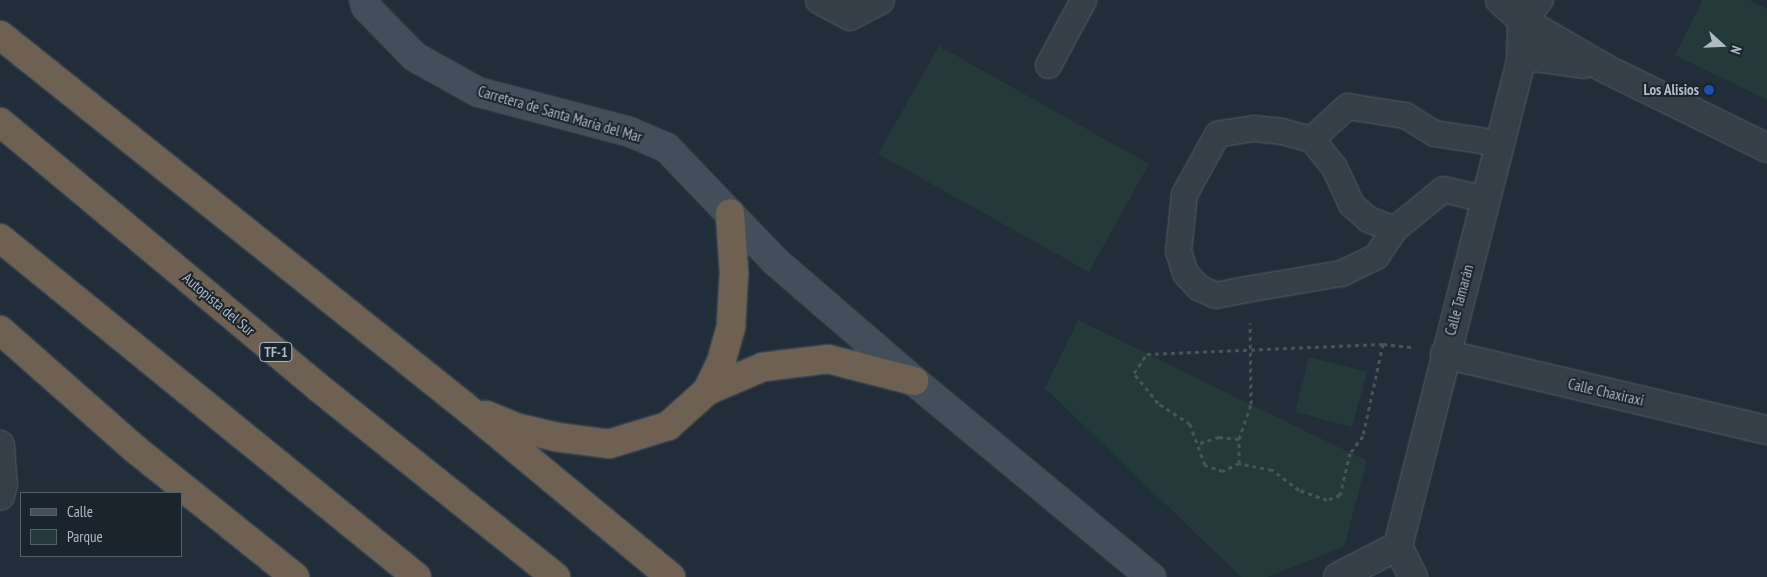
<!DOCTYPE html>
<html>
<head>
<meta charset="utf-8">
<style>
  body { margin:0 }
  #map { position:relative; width:1767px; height:577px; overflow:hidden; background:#212d38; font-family:"PT Sans Narrow",sans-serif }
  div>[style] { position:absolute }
  .green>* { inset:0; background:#243a3a }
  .path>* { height:3px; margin-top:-1.5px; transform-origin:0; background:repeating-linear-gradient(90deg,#435758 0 4px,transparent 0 8px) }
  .roads { filter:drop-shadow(0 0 1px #535d66) drop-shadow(0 0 1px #535d66) }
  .service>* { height:25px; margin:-12.5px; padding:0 12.5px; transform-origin:12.5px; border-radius:12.5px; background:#353f48 }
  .minor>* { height:28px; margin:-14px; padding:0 14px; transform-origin:14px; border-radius:14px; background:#353f48 }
  .tertiary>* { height:28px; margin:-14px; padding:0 14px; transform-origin:14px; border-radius:14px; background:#353f48 }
  .secondary>* { height:28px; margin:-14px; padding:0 14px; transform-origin:14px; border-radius:14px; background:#434e5b }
  .motorway>* { height:28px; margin:-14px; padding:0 14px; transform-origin:14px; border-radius:14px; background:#6e6152 }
  .dots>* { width:14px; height:14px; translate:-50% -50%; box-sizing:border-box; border:2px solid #1a242d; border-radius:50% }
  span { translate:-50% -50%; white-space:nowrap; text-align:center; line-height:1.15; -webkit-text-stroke:4px #1a242d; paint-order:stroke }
  .shield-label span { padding:1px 4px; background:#1a242d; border:1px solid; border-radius:4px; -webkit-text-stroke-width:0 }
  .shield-label { font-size:14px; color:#b0bac5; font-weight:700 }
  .poi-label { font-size:15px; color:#b0bac5; font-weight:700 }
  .right { translate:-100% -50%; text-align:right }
  .street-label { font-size:15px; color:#b0bac5 }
  .legend { position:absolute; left:20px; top:492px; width:162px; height:65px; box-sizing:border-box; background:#1a242d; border:1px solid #56606a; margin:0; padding:6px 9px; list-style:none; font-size:15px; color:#b0bac5 }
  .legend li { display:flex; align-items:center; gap:10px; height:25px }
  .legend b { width:25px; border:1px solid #56606a }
  .north { position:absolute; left:1697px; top:20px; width:50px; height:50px; -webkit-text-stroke:4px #1a242d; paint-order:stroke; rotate:110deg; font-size:14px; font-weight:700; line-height:20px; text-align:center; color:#b0bac5 }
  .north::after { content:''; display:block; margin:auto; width:18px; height:22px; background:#b0bac5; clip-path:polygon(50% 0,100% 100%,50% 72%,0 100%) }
</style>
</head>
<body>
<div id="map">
  <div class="green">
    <i style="clip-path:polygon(1703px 0,1749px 0,1767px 9px,1767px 100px,1675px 55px)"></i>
    <i style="clip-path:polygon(939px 46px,1149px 164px,1089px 272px,878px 154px)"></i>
    <i style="clip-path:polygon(1078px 320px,1367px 461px,1344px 547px,1267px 577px,1241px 577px,1045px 388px)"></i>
    <i style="clip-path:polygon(1309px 357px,1367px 372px,1352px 427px,1295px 412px)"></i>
  </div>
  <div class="path">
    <i style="left:1383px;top:344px;width:94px;rotate:102.3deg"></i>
    <i style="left:1363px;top:436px;width:21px;rotate:127deg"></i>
    <i style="left:1350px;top:453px;width:43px;rotate:103.4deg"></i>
    <i style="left:1340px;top:495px;width:14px;rotate:159deg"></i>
    <i style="left:1327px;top:500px;width:30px;rotate:-160deg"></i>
    <i style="left:1299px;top:490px;width:34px;rotate:-143deg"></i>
    <i style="left:1272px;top:470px;width:34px;rotate:-168deg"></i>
    <i style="left:1239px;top:463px;width:18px;rotate:153deg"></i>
    <i style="left:1223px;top:471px;width:19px;rotate:-162deg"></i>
    <i style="left:1205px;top:465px;width:44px;rotate:-110.1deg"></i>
    <i style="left:1190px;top:424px;width:38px;rotate:-147deg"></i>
    <i style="left:1158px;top:403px;width:38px;rotate:-129deg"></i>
    <i style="left:1134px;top:373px;width:23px;rotate:-56deg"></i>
    <i style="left:1147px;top:354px;width:236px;rotate:-2.4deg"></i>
    <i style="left:1383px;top:344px;width:30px;rotate:6deg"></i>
    <i style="left:1200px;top:443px;width:20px;rotate:-18deg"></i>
    <i style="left:1219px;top:437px;width:20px;rotate:6deg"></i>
    <i style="left:1239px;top:463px;width:24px;rotate:-90deg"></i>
    <i style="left:1239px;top:439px;width:37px;rotate:-71deg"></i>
    <i style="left:1251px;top:404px;width:81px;rotate:-90.7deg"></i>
  </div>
  <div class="roads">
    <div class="service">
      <i style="left:1048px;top:65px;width:74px;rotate:-61.7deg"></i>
      <i style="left:1311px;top:139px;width:49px;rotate:-42.5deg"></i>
      <i style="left:1347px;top:106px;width:59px;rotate:8.8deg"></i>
      <i style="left:1405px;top:115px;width:34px;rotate:32deg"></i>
      <i style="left:1434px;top:133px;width:67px;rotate:8.6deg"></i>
      <i style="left:1394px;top:229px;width:28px;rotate:-159deg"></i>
      <i style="left:1368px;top:219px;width:23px;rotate:-139deg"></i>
      <i style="left:1351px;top:204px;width:41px;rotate:-114.7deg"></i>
      <i style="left:1334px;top:167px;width:36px;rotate:-129deg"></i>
      <i style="left:1311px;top:139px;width:30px;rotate:-165deg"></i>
      <i style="left:1282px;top:131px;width:29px;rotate:-174deg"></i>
      <i style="left:1253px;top:128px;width:36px;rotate:171deg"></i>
      <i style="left:1217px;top:134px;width:68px;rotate:118.8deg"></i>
      <i style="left:1184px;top:194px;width:57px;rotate:96deg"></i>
      <i style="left:1178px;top:251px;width:23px;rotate:72deg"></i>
      <i style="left:1185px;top:273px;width:19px;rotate:47deg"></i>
      <i style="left:1198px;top:287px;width:19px;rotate:25deg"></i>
      <i style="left:1215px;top:295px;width:32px;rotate:-11deg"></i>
      <i style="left:1246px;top:289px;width:96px;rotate:-9.6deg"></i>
      <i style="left:1341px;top:273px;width:39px;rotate:-26deg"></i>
      <i style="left:1376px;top:256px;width:32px;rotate:-56deg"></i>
      <i style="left:1394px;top:229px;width:63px;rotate:-39.2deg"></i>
      <i style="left:1443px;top:189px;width:44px;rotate:13.1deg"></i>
    </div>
    <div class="minor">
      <i style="left:820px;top:0;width:34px;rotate:28deg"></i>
      <i style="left:850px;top:16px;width:34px;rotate:-28deg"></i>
      <i style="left:1500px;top:0;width:30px;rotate:42deg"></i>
      <i style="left:1522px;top:20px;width:99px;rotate:30.2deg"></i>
      <i style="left:1608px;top:70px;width:177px;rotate:26.1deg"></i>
      <i style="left:1522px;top:20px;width:26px;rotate:-50deg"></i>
      <i style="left:1521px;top:61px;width:14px;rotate:-17deg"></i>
      <i style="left:1534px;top:57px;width:50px;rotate:8deg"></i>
      <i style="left:1445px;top:354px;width:331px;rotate:13.3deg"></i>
      <i style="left:1338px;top:577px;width:68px;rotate:-27.3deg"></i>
      <i style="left:1413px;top:577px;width:34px;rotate:-116deg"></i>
      <i style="left:1398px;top:546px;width:500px;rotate:-75.77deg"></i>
      <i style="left:1521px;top:61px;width:41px;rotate:-88.6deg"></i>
    </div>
    <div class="tertiary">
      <i style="left:0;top:445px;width:39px;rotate:86deg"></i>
      <i style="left:3px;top:484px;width:12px;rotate:104deg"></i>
    </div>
    <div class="secondary">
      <i style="left:364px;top:0;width:7px;rotate:74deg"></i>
      <i style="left:366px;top:7px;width:70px;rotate:45.6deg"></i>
      <i style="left:415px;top:57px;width:72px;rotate:29.1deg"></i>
      <i style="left:478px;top:92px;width:157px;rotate:14.7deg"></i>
      <i style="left:630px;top:132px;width:40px;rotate:23.4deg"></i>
      <i style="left:667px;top:148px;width:156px;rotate:46.3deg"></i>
      <i style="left:775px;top:261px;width:184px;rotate:40.8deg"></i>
      <i style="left:914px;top:381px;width:308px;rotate:39.6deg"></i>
    </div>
    <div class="motorway">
      <i style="left:0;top:35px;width:593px;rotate:38.63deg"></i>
      <i style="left:463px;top:405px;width:270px;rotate:39.6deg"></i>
      <i style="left:0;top:122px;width:415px;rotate:39.8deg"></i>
      <i style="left:319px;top:388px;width:303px;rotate:38.6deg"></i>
      <i style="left:0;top:238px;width:537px;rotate:39.11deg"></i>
      <i style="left:0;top:330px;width:180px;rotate:41.4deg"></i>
      <i style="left:135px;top:449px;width:205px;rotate:38.7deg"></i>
      <i style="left:707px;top:391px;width:32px;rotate:-64deg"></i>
      <i style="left:721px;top:362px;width:37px;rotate:-74deg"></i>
      <i style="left:731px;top:326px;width:54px;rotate:-86.8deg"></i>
      <i style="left:734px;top:272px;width:59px;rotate:-93.9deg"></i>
      <i style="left:486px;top:415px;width:31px;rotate:22deg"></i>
      <i style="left:515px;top:427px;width:42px;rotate:13.7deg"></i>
      <i style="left:556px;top:437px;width:53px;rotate:7.5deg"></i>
      <i style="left:609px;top:444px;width:62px;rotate:-17deg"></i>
      <i style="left:668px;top:426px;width:52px;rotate:-41.9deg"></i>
      <i style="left:707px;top:391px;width:61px;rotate:-23.2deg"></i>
      <i style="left:763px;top:367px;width:65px;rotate:-7deg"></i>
      <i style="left:828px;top:359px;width:89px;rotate:14.3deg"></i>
    </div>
  </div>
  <div class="dots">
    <i style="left:1709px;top:90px;background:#1a4fb4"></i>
  </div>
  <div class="shield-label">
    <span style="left:276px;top:352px">TF-1</span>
  </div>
  <div class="poi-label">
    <span class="right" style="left:1699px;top:90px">Los Alisios</span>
  </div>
  <div class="street-label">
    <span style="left:560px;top:114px;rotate:16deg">Carretera de Santa María del Mar</span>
    <span style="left:1459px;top:300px;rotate:-75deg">Calle Tamarán</span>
    <span style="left:219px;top:304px;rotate:40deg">Autopista del Sur</span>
    <span style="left:1606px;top:392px;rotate:13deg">Calle Chaxiraxi</span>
  </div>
  <ul class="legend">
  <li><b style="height:6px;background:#434e5b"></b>Calle</li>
  <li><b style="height:14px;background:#243a3a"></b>Parque</li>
  </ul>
  <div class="north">N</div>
</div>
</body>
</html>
